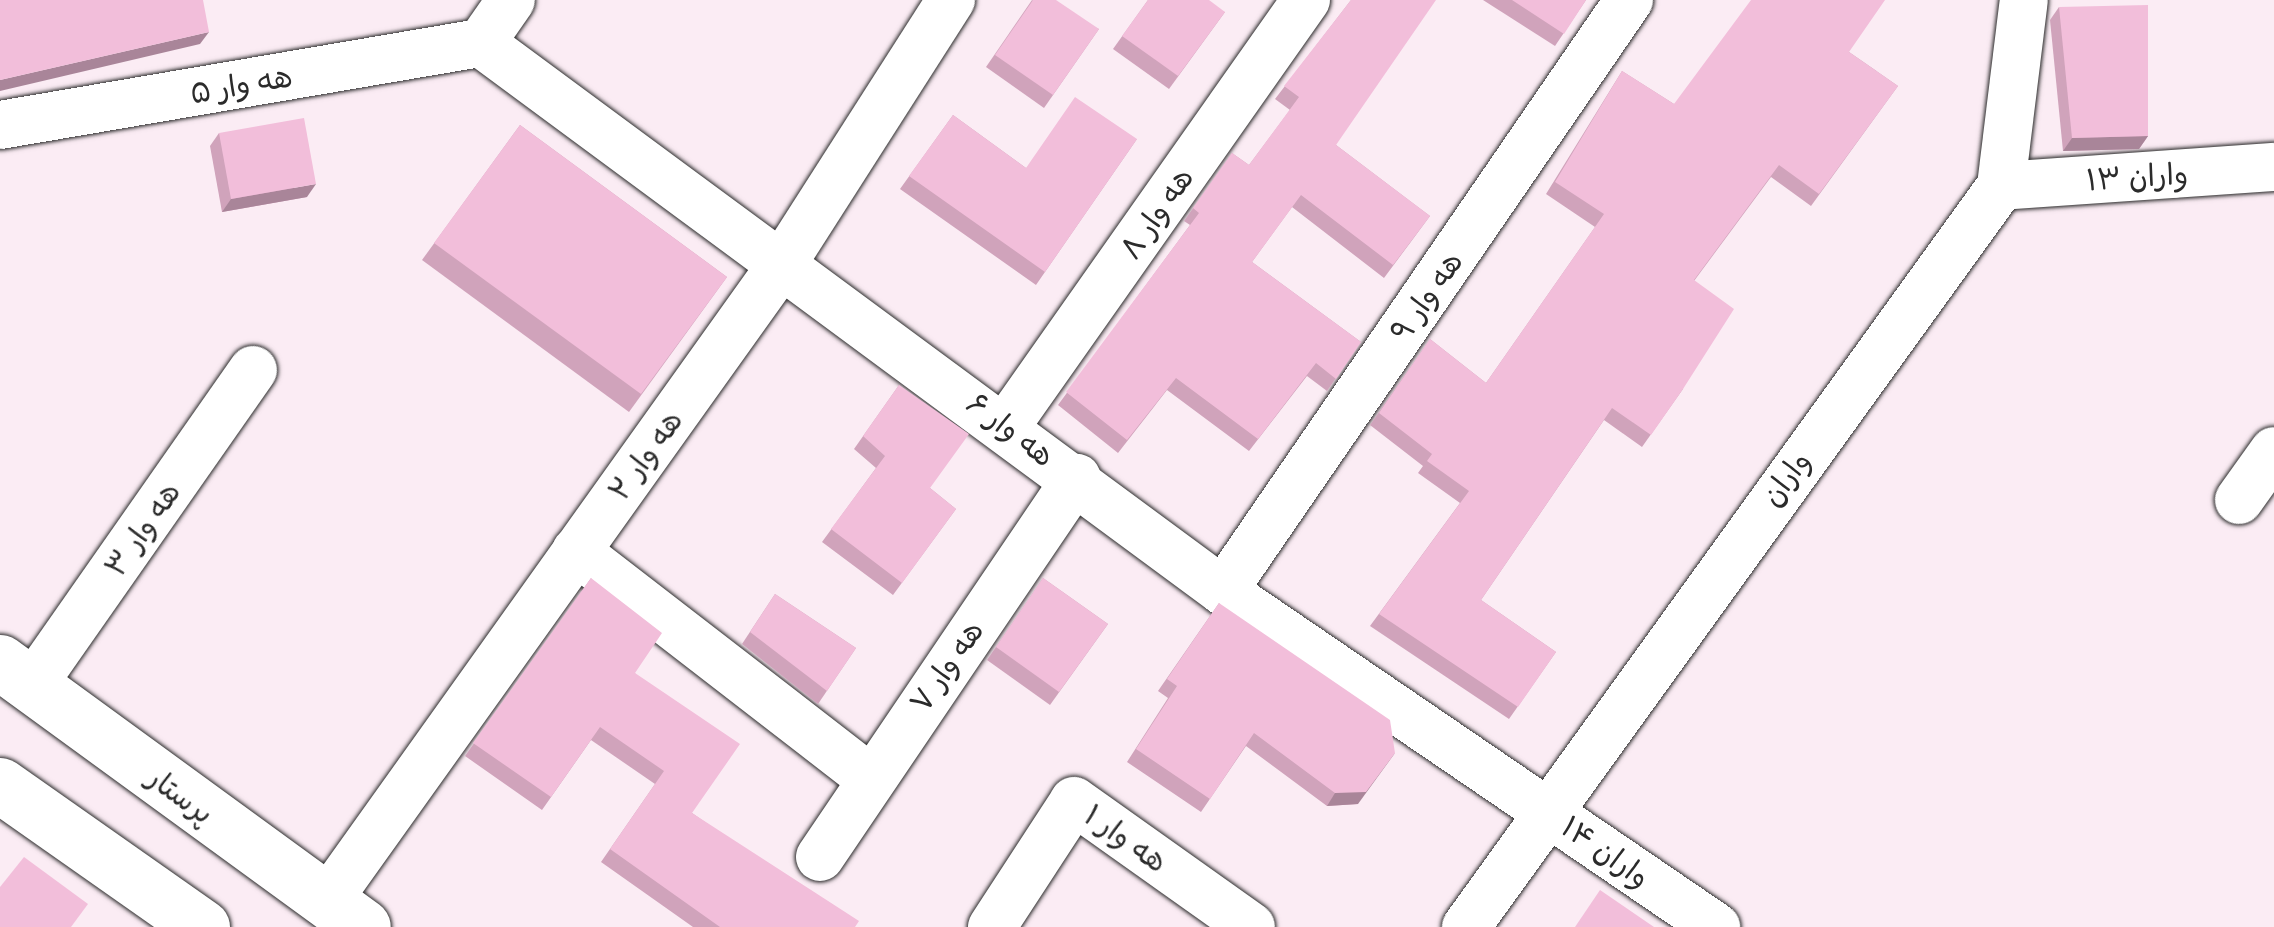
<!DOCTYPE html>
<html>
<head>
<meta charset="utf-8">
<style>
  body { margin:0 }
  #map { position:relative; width:2274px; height:927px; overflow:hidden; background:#fbecf4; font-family:"Patrick Hand","Playpen Sans Arabic",sans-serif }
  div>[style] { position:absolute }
  .roads { filter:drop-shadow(0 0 2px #2b2b2b) drop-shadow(0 0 2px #2b2b2b) }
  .minor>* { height:48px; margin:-24px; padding:0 24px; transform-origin:24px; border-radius:24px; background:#fff }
  .secondary>* { height:55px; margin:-27.5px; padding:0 27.5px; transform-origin:27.5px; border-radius:27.5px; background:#fff }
  .wall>* { inset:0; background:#d0a3bb }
  .shaded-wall>* { inset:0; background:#a98599 }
  .building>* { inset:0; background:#f2beda }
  span { translate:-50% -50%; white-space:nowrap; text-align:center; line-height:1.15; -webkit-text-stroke:10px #fff; paint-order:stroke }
  .street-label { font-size:30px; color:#2b2b2b }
</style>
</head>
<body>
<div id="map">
  <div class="roads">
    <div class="minor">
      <i style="left:481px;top:43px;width:922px;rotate:36.45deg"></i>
      <i style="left:1223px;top:591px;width:597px;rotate:34.28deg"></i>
      <i style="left:481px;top:43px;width:52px;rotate:-55.1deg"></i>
      <i style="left:0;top:125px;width:488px;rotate:-9.7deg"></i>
      <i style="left:2001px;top:186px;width:274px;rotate:-4deg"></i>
      <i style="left:1006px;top:426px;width:521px;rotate:-54.85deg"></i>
      <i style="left:2239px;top:500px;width:60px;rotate:-54.5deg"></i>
      <i style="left:576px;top:551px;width:369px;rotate:37.7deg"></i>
      <i style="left:1223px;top:591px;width:717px;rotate:-55.51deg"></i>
      <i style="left:31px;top:687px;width:387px;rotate:-55deg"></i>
      <i style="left:820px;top:857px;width:458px;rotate:-55.9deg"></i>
      <i style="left:327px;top:901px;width:786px;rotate:-54.47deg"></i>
      <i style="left:784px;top:261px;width:310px;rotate:-57.4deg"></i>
      <i style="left:992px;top:927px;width:150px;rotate:-56.9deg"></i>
      <i style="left:1074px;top:801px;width:217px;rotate:35.4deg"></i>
      <i style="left:1466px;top:927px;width:914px;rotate:-54.17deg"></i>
      <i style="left:2001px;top:186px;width:187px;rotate:-83deg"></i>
    </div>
    <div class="secondary">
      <i style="left:0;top:662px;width:449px;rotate:36.1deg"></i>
      <i style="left:0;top:785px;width:247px;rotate:35.1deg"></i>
    </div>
  </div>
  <div class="wall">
    <i style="clip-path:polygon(1032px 0,1099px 29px,1044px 108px,986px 67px)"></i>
    <i style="clip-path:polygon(1148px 0,1225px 12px,1169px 89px,1113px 49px)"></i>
    <i style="clip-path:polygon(1351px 0,1336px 145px,1430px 216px,1384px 278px,1292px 207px,1252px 262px,1361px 342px,1327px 391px,1307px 376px,1249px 451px,1167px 390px,1118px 453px,1058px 405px,1190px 225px,1184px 221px,1232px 153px,1249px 165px,1290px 110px,1275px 99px)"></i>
    <i style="clip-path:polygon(1483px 0,1586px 0,1555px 46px)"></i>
    <i style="clip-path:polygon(2059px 7px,2148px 136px,2139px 149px,2063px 151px,2050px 20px)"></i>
    <i style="clip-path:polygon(1849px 52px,1898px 86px,1811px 206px,1771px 177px,1694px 281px,1683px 389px,1642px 447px,1604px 420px,1481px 600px,1556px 652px,1509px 719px,1370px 626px,1460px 503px,1418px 473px,1423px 466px,1370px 425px,1430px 339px,1486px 383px,1595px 227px,1546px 194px,1622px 71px,1674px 104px)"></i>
    <i style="clip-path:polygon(953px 115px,1026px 168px,1137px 139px,1036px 285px,900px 189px)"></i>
    <i style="clip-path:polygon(520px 125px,727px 277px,629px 412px,422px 260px)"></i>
    <i style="clip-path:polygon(219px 133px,307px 197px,222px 212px,210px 146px)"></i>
    <i style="clip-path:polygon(899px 385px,930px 488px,956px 509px,893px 595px,822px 542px,876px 468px,854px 449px)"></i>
    <i style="clip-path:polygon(591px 578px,635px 673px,692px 813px,855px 927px,693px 927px,601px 862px,655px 784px,591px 740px,542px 810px,465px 756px)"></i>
    <i style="clip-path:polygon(1043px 578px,1108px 624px,1050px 705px,987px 660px)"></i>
    <i style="clip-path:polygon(775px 594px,856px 648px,818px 704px,742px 644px)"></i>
    <i style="clip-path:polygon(1219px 603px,1358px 804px,1327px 806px,1246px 746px,1201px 812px,1127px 762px,1168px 698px,1158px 691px)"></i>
  </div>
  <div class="shaded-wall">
    <i style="clip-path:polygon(209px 32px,200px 44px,0 91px,0 80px)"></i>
    <i style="clip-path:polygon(2148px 136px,2139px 149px,2063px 151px,2072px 138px)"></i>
    <i style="clip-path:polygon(316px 184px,307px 197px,222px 212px,231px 199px)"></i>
    <i style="clip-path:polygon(1395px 753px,1358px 804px,1327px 806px,1335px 793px)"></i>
  </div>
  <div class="building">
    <i style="clip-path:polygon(0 0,203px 0,209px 32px,0 80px)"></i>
    <i style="clip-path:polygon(1033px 0,1056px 0,1099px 29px,1053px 95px,995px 55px)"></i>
    <i style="clip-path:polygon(1148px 0,1209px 0,1225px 12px,1178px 76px,1122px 36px)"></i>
    <i style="clip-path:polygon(1351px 0,1436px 0,1336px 145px,1430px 216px,1393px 265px,1301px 195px,1252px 262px,1361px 342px,1336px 379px,1316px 363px,1258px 439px,1176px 378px,1127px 440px,1066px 392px,1199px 213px,1193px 208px,1232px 153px,1249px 165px,1299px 97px,1284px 86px)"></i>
    <i style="clip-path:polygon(1512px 0,1586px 0,1564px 34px)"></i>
    <i style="clip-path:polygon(1751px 0,1885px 0,1849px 52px,1898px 86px,1819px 194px,1779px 165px,1694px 280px,1734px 309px,1683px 389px,1651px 435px,1612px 408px,1481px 600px,1556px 652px,1518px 707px,1379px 614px,1469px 491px,1427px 461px,1432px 454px,1379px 413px,1430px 339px,1486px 383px,1604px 214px,1555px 182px,1622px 71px,1674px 104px)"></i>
    <i style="clip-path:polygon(2148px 5px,2148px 136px,2072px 138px,2059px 7px)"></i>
    <i style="clip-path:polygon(1075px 97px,1137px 139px,1045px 272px,909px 176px,953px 115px,1026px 168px)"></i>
    <i style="clip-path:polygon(304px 118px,316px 184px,231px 199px,219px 133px)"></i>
    <i style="clip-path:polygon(520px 125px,727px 277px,641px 394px,434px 243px)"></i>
    <i style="clip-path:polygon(899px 385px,969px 434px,930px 488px,956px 509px,902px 583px,831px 529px,885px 456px,863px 436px)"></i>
    <i style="clip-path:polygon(591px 578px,662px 633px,635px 673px,740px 744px,692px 813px,859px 921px,855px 927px,720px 927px,610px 849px,664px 771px,600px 727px,551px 797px,473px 743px)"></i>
    <i style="clip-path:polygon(1043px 578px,1108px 624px,1059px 692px,996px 647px)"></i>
    <i style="clip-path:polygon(775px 594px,856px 648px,827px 691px,750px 632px)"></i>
    <i style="clip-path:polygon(1219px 603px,1390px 720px,1395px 753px,1366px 792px,1335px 793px,1254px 733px,1210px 799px,1136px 749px,1177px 686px,1167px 679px)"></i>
    <i style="clip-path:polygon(24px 857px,88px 904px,71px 927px,0 927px,0 887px)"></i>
    <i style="clip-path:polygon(1600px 890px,1654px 927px,1575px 927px)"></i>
  </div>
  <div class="street-label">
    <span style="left:241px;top:84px;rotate:-10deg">هه وار ۵</span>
    <span style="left:2137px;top:176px;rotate:-4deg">واران ۱۳</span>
    <span style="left:1156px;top:213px;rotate:-55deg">هه وار ۸</span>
    <span style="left:1426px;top:296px;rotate:-55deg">هه وار ۹</span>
    <span style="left:1011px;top:429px;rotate:37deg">هه وار ۶</span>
    <span style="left:645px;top:455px;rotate:-54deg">هه وار ۲</span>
    <span style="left:1785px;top:478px;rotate:-54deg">واران</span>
    <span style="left:142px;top:529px;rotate:-55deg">هه وار ۳</span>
    <span style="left:946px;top:666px;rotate:-55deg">هه وار ۷</span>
    <span style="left:181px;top:795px;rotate:36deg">پرستار</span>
    <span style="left:1126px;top:838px;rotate:35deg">هه وار ۱</span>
    <span style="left:1606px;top:851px;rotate:35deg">واران ۱۴</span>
  </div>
</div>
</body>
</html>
